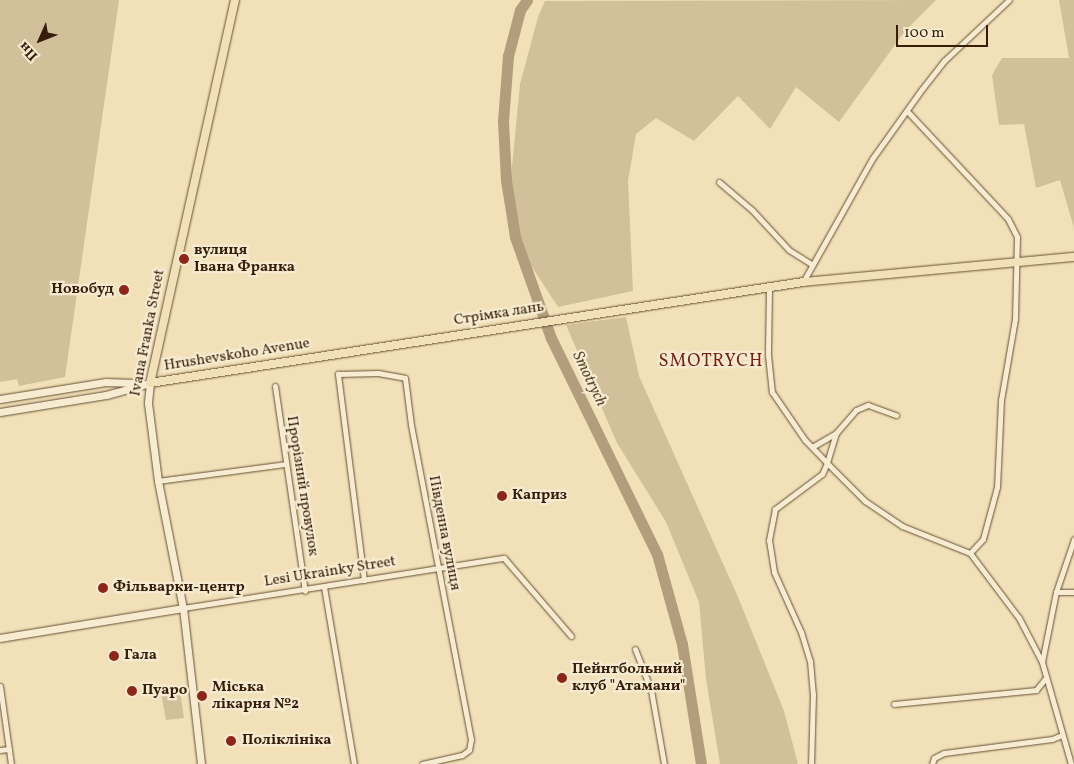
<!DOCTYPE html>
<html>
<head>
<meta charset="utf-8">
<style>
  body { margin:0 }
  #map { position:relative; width:1074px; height:764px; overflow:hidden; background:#f2e1b8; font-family:Vollkorn,serif }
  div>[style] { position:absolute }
  .green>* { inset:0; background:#d2c09a }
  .river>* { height:11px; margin:-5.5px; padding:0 5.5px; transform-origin:5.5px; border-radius:5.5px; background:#b29e7c }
  .roads { filter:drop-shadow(0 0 1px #664e34) drop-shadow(0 0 1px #664e34) }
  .street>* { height:5px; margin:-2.5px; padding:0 2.5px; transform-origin:2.5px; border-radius:2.5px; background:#f7ecd1 }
  .secondary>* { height:7px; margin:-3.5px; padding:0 3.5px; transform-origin:3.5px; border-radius:3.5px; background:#f7ecd1 }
  .primary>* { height:8px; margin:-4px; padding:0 4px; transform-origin:4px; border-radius:4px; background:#f2e1b8 }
  .dots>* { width:14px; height:14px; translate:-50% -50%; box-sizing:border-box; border:2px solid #f7ecd1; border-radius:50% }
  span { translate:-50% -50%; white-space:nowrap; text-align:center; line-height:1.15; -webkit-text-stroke:4.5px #f7ecd1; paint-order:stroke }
  .poi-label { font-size:15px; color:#371d08; font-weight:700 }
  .left { translate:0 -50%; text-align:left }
  .right { translate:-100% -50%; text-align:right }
  .street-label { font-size:15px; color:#371d08 }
  .water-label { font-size:16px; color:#624a31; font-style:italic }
  .quarter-label { font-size:18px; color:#7a1f14; letter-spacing:1px }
  .north { position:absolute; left:15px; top:15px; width:50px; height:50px; -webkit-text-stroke:4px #f7ecd1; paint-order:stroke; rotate:226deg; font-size:14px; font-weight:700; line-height:20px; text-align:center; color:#371d08 }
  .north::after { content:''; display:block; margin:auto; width:18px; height:22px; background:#371d08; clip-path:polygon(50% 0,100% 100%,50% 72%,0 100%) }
  .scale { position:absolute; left:896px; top:25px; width:92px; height:22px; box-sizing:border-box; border:2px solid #371d08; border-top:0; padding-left:6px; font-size:15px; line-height:18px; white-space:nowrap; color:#371d08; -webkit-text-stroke:4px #f7ecd1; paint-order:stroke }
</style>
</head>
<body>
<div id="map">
  <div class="green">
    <i style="clip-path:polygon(0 0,119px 0,65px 377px,19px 386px,17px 379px,0 382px)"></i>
    <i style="clip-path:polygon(936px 0,905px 31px,839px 122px,796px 87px,770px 129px,738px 96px,694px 141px,656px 118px,636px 134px,628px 181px,633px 291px,558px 307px,521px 250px,511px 177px,520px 84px,538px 17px,545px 1px)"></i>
    <i style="clip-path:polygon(1059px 0,1074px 0,1074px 228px,1060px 180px,1036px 188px,1024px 124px,999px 125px,992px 75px,1002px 58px,1069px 58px)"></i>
    <i style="clip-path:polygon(626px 317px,639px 376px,738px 597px,784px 711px,798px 764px,720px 764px,706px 679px,699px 602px,666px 522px,617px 443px,566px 325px)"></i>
    <i style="clip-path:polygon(179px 685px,184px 718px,166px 720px,160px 688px)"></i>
  </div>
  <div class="river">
    <i style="left:527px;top:0;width:12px;rotate:125deg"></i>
    <i style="left:520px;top:10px;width:48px;rotate:104.6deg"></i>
    <i style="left:508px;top:56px;width:65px;rotate:94.4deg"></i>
    <i style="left:503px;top:121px;width:59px;rotate:87.1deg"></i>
    <i style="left:506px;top:180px;width:58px;rotate:81deg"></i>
    <i style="left:515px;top:237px;width:107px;rotate:70.4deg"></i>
    <i style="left:551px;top:338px;width:241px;rotate:63.9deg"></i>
    <i style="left:657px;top:554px;width:93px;rotate:74.5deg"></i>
    <i style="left:682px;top:644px;width:121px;rotate:81deg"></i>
  </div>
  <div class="roads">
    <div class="street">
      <i style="left:907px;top:111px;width:148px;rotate:46.9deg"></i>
      <i style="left:1008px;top:219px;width:20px;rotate:63deg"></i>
      <i style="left:1017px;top:237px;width:82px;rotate:91.4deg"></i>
      <i style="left:1015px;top:319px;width:82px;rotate:99.8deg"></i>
      <i style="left:1001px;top:400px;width:87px;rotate:92.6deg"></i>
      <i style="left:997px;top:487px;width:54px;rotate:105.1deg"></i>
      <i style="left:983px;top:539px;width:19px;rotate:133deg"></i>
      <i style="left:719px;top:182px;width:43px;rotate:40.3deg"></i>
      <i style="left:752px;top:210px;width:54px;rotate:47.2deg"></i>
      <i style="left:789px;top:250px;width:26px;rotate:32deg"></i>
      <i style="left:803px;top:282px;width:141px;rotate:-60.7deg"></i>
      <i style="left:872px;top:159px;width:86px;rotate:-54.5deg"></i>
      <i style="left:922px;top:89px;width:37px;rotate:-52deg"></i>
      <i style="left:945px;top:60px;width:88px;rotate:-43.2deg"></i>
      <i style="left:769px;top:288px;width:67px;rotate:90.9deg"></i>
      <i style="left:768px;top:355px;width:37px;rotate:84deg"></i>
      <i style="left:772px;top:392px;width:58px;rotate:55.5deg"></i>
      <i style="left:805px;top:440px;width:32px;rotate:46deg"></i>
      <i style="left:827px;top:463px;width:12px;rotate:114deg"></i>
      <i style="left:822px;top:474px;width:59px;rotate:143.3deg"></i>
      <i style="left:775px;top:509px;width:32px;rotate:101deg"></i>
      <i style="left:769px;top:540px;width:32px;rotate:81deg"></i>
      <i style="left:774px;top:572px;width:66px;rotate:65.8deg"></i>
      <i style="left:801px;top:632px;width:30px;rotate:73deg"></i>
      <i style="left:810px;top:661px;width:33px;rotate:85deg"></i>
      <i style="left:813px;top:694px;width:70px;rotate:91.6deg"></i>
      <i style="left:275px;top:386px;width:207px;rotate:81.7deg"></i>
      <i style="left:836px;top:433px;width:31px;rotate:107deg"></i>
      <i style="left:827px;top:463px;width:54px;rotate:45deg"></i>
      <i style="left:865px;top:501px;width:45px;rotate:34deg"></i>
      <i style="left:902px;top:526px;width:73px;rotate:21.7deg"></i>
      <i style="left:970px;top:553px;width:81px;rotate:53deg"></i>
      <i style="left:1019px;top:618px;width:50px;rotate:62.4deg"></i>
      <i style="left:812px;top:447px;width:28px;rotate:-30deg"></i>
      <i style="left:836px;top:433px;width:30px;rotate:-49deg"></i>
      <i style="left:856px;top:410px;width:13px;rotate:-23deg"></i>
      <i style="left:868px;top:405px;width:30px;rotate:20deg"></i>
      <i style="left:158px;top:481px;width:129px;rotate:-7.6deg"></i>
      <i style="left:364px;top:580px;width:208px;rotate:-97.2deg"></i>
      <i style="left:338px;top:374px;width:40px;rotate:-1.4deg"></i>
      <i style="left:378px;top:373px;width:27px;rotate:10deg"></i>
      <i style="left:405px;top:378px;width:47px;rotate:82.7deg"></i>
      <i style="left:411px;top:425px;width:320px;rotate:79.2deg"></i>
      <i style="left:471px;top:739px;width:11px;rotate:100deg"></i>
      <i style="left:469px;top:750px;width:9px;rotate:144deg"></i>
      <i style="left:462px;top:755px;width:41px;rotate:167.3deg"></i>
      <i style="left:324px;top:587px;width:180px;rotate:80.4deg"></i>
      <i style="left:1056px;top:592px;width:18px"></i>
      <i style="left:183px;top:608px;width:325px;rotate:-8.9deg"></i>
      <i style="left:504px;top:558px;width:103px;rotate:49.3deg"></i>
      <i style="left:635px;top:649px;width:44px;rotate:68.7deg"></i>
      <i style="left:651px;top:690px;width:75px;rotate:80deg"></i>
      <i style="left:0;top:686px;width:79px;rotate:82deg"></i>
      <i style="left:894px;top:704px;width:143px;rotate:-5.6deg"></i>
      <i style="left:1036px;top:690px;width:14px;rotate:-51deg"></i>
      <i style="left:0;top:750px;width:9px;rotate:-6deg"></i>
      <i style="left:932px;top:764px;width:6px;rotate:-72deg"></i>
      <i style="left:934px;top:758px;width:11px;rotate:-27deg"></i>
      <i style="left:944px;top:753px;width:109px;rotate:-7.4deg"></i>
      <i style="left:1052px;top:739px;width:11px;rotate:-22deg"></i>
      <i style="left:1071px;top:764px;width:106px;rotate:-105.9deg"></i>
      <i style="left:1042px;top:662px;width:71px;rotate:-78.7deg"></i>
      <i style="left:1056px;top:592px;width:56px;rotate:-71.2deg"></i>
    </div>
    <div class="secondary">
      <i style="left:150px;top:383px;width:20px;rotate:96deg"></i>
      <i style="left:148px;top:403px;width:79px;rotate:82.7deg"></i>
      <i style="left:158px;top:481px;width:129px;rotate:78.9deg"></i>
      <i style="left:183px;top:608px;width:157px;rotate:83.4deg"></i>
      <i style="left:0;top:399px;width:107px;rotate:-9.1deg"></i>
      <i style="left:106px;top:382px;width:36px;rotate:2deg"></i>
      <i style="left:0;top:412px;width:107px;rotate:-9.1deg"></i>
      <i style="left:106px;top:395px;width:46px;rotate:-15.3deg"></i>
      <i style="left:0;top:638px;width:185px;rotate:-9.3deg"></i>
    </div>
    <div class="primary">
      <i style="left:235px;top:0;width:392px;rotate:102.5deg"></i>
      <i style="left:150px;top:383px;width:661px;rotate:-8.79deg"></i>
      <i style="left:803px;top:282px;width:272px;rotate:-5.3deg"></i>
    </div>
  </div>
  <div class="dots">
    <i style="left:184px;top:259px;background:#8f2418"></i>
    <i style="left:124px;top:290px;background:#8f2418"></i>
    <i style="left:502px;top:496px;background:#8f2418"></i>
    <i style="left:103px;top:588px;background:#8f2418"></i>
    <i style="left:114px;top:656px;background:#8f2418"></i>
    <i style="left:562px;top:678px;background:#8f2418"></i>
    <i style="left:132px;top:691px;background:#8f2418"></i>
    <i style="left:202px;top:696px;background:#8f2418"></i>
    <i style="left:231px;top:741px;background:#8f2418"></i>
  </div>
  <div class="poi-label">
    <span class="left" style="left:194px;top:259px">вулиця<br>Івана Франка</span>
    <span class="right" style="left:114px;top:290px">Новобуд</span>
    <span class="left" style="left:512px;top:496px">Каприз</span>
    <span class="left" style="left:113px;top:588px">Фільварки-центр</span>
    <span class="left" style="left:124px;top:656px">Гала</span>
    <span class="left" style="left:572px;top:678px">Пейнтбольний<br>клуб "Атамани"</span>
    <span class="left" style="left:212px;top:696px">Міська<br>лікарня №2</span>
    <span class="left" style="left:142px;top:691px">Пуаро</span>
    <span class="left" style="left:242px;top:741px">Поліклініка</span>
  </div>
  <div class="street-label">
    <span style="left:499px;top:314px;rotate:-9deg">Стрімка лань</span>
    <span style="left:148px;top:333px;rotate:-79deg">Ivana Franka Street</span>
    <span style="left:237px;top:355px;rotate:-9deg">Hrushevskoho Avenue</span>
    <span style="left:302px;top:486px;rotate:81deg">Прорізний провулок</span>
    <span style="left:444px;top:533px;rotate:79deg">Південна вулиця</span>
    <span style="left:330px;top:572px;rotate:-9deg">Lesi Ukrainky Street</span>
  </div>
  <div class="water-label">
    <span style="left:589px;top:379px;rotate:64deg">Smotrych</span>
  </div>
  <div class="quarter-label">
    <span style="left:711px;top:362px">SMOTRYCH</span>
  </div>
  <div class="north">Пн</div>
  <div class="scale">100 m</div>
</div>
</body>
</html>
